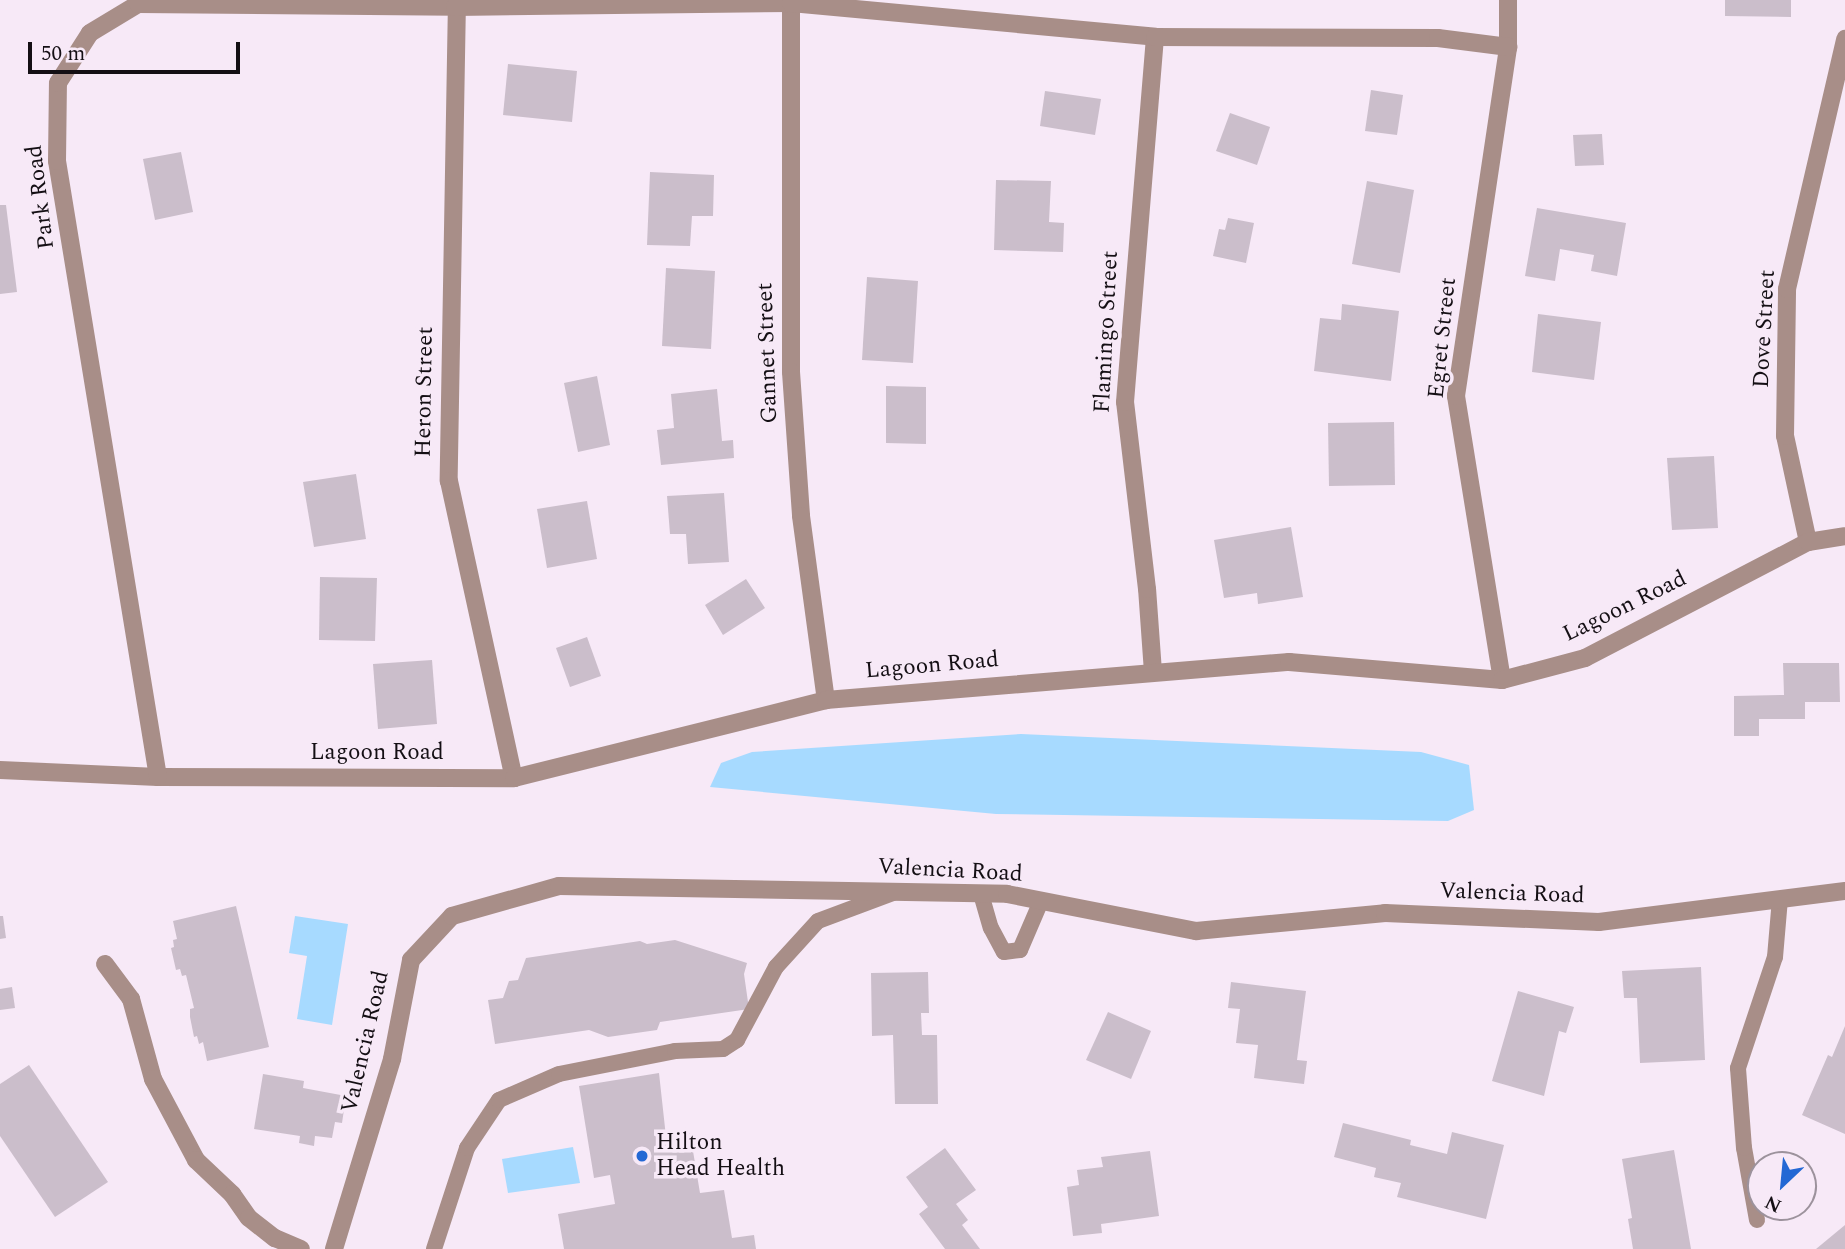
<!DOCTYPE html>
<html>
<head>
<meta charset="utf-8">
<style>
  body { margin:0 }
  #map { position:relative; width:1845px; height:1249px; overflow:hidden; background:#f7e9f7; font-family:Spectral,serif }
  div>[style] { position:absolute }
  .water>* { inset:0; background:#a7daff }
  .building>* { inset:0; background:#cbbecb }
  .service>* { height:16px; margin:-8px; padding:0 8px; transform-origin:8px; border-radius:8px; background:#a88e88 }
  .minor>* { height:18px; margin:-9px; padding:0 9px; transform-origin:9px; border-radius:9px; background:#a88e88 }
  .dots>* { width:19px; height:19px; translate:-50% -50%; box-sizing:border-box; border:4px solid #f7e9f7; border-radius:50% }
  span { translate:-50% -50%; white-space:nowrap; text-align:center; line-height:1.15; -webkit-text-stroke:7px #f7e9f7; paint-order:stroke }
  .street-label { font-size:23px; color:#140f14 }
  .poi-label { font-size:23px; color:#140f14 }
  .left { translate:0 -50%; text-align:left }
  .north { position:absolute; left:1747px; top:1151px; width:70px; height:70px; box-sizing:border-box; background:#f7e9f7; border:2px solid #9c929c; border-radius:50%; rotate:206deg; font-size:19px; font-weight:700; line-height:28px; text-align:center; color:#140f14 }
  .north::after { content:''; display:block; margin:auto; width:24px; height:32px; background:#2368d4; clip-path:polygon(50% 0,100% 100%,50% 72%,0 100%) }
  .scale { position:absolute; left:28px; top:42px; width:212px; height:32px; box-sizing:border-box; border:4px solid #140f14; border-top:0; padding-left:9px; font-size:21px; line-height:24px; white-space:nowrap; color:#140f14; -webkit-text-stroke:5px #f7e9f7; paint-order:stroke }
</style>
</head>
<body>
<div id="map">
  <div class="water">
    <i style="clip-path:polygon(1021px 734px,1421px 752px,1469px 765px,1474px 810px,1448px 821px,996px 814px,710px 787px,721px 763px,752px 752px)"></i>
    <i style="clip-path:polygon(295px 916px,348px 924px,332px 1025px,297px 1019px,307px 956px,289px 953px)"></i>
    <i style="clip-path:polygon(573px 1147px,580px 1183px,508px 1193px,502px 1159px)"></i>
  </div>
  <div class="building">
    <i style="clip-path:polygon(1725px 0,1791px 0,1791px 17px,1725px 16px)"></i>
    <i style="clip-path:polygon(508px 64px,577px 71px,572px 122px,503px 115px)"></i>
    <i style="clip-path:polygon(1371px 90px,1403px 95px,1397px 135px,1365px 131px)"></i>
    <i style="clip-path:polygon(1045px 91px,1101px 99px,1095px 135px,1040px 126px)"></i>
    <i style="clip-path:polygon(1230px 113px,1270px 127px,1257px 165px,1216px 151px)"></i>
    <i style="clip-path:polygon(1602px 134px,1604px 165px,1575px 166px,1573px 135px)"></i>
    <i style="clip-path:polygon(181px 152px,193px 212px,155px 220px,143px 159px)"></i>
    <i style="clip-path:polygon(650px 172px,714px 175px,713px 216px,692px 216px,690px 246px,647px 245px)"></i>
    <i style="clip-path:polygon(996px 180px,1051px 181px,1049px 222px,1064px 223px,1063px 252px,994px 250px)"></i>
    <i style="clip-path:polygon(1367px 181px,1414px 190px,1400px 273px,1352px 264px)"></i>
    <i style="clip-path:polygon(0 205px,6px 205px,17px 292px,0 294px)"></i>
    <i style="clip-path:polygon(1537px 208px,1626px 223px,1617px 276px,1591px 271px,1594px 255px,1560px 249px,1555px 281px,1525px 276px)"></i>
    <i style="clip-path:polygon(1228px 218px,1254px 223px,1246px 263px,1213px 256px,1219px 229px,1225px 230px)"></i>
    <i style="clip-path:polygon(666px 268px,715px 271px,711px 349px,662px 346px)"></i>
    <i style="clip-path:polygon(867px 277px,918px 281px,913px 363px,862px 360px)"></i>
    <i style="clip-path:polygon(1342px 304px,1399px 311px,1391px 381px,1314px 371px,1320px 318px,1341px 320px)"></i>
    <i style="clip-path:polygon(1538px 314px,1601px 322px,1594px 380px,1532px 372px)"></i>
    <i style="clip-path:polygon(597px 376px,610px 445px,578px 452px,564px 383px)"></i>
    <i style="clip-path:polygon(886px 386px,926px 387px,926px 444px,886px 443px)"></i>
    <i style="clip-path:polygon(717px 389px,722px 441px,733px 440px,734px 458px,661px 465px,657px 430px,674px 428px,671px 394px)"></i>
    <i style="clip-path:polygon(1394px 422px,1395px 485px,1329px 486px,1328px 423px)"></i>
    <i style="clip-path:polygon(1714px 456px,1718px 528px,1672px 530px,1667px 458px)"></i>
    <i style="clip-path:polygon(356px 474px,366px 539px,314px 547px,303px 482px)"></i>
    <i style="clip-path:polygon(724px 493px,729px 562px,688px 564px,686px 534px,670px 534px,667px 496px)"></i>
    <i style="clip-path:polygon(587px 501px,597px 559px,547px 568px,537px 509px)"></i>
    <i style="clip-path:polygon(1291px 527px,1303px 597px,1258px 604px,1257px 593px,1224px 598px,1214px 540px)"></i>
    <i style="clip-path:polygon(320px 577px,377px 578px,375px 641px,319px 640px)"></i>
    <i style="clip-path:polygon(746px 579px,765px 608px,723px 635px,705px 605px)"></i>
    <i style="clip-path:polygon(587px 637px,601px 676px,570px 687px,556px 648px)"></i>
    <i style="clip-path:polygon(432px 660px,437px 724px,378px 729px,373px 664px)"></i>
    <i style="clip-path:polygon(1783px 663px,1839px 663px,1840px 702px,1805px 702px,1805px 719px,1759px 719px,1759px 736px,1734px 736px,1734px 696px,1784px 695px)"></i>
    <i style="clip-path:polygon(236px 906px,269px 1047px,207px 1061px,203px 1042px,199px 1044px,197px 1036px,194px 1037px,190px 1017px,190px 1009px,194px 1008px,186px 975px,182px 976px,180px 969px,176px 970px,171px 948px,174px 947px,173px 940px,177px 939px,173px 921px)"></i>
    <i style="clip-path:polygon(0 916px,3px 916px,6px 938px,0 939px)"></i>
    <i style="clip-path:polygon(675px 940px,747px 963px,744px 974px,749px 1009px,660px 1022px,657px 1030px,608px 1037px,589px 1030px,495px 1044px,488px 1000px,503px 998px,509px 981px,518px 980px,526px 958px,640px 941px,647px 944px)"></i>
    <i style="clip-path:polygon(1701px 967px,1705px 1060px,1640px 1063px,1637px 998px,1624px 998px,1622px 971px)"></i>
    <i style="clip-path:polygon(928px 972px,929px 1013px,921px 1013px,922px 1035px,937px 1035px,938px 1104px,895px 1104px,893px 1035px,872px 1036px,871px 973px)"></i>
    <i style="clip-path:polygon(1231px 982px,1306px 991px,1297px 1060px,1307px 1061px,1304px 1084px,1254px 1078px,1258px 1045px,1236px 1043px,1240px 1009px,1228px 1008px)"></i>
    <i style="clip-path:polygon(12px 987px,15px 1008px,0 1010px,0 989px)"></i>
    <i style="clip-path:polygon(1518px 991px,1574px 1007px,1566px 1033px,1559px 1031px,1544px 1096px,1492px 1081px)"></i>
    <i style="clip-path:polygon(1108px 1012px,1151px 1031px,1131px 1079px,1086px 1060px)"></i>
    <i style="clip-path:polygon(1845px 1026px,1845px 1134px,1802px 1115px,1828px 1055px,1832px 1057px)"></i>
    <i style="clip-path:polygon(29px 1065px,108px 1182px,55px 1217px,0 1136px,0 1084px)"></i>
    <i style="clip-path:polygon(659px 1073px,666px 1137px,690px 1133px,700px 1193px,724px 1190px,732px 1238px,754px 1235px,756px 1249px,564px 1249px,558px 1214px,615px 1204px,610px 1175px,594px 1178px,579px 1086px)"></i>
    <i style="clip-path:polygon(263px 1074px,304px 1081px,303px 1088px,346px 1096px,342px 1123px,335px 1122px,332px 1138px,315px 1136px,314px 1146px,299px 1143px,300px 1136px,254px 1129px)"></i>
    <i style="clip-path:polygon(1343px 1123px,1411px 1140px,1410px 1145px,1447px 1154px,1452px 1132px,1504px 1145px,1486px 1219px,1397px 1197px,1401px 1183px,1374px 1177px,1376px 1168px,1334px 1157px)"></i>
    <i style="clip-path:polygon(945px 1148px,976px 1190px,956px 1204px,968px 1220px,962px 1225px,980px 1249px,945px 1249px,919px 1214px,928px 1207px,906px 1177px)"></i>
    <i style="clip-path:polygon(1674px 1150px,1691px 1249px,1633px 1249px,1628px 1219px,1632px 1218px,1622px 1159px)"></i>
    <i style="clip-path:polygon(1150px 1151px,1159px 1216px,1101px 1224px,1102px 1233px,1073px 1236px,1067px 1187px,1079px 1185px,1077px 1170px,1103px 1167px,1101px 1157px)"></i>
    <i style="clip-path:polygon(1845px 1225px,1845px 1249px,1816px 1249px)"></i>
  </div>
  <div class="service">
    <i style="left:981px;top:894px;width:35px;rotate:74deg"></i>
    <i style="left:991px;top:928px;width:27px;rotate:62deg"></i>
    <i style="left:1004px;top:952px;width:16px;rotate:-7deg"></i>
    <i style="left:1020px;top:950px;width:53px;rotate:-66.8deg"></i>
    <i style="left:1757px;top:1220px;width:73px;rotate:-100.2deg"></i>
    <i style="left:1744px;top:1148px;width:80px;rotate:-94.3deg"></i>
    <i style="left:1738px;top:1068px;width:117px;rotate:-71.6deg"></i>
    <i style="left:1775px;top:957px;width:58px;rotate:-85.1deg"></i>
    <i style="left:434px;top:1249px;width:106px;rotate:-71.9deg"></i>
    <i style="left:467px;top:1148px;width:58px;rotate:-56.3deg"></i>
    <i style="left:499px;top:1100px;width:65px;rotate:-23.4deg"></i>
    <i style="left:559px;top:1074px;width:118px;rotate:-11.2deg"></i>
    <i style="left:675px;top:1051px;width:48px;rotate:-2.4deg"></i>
    <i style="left:723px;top:1049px;width:17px;rotate:-33deg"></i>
    <i style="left:737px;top:1040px;width:83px;rotate:-61.9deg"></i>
    <i style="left:776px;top:967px;width:62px;rotate:-47.6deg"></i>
    <i style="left:818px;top:921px;width:80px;rotate:-20.5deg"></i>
  </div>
  <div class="minor">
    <i style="left:457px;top:0;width:481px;rotate:91deg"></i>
    <i style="left:449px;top:481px;width:304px;rotate:77.7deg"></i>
    <i style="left:791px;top:3px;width:369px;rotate:90deg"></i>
    <i style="left:791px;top:372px;width:144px;rotate:86deg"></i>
    <i style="left:801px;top:516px;width:186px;rotate:82.3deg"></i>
    <i style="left:1808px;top:542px;width:108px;rotate:-102.2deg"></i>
    <i style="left:1785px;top:436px;width:147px;rotate:-89.2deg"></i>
    <i style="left:1787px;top:289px;width:257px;rotate:-76.9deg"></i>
    <i style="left:1153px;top:672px;width:83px;rotate:-94.1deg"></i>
    <i style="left:1147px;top:589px;width:188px;rotate:-96.7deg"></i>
    <i style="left:1125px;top:402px;width:366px;rotate:-85.3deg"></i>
    <i style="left:1502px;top:680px;width:288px;rotate:-99.2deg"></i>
    <i style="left:1456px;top:396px;width:353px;rotate:-81.5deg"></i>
    <i style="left:1508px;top:47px;width:47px;rotate:-90deg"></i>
    <i style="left:0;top:770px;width:158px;rotate:2.5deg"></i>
    <i style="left:158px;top:777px;width:356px;rotate:0.2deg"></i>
    <i style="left:514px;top:778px;width:322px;rotate:-14deg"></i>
    <i style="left:826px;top:700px;width:465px;rotate:-4.7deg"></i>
    <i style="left:1289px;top:662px;width:214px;rotate:4.8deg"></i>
    <i style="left:1502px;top:680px;width:86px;rotate:-14.8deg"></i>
    <i style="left:1585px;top:658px;width:251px;rotate:-27.5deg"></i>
    <i style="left:1808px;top:542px;width:37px;rotate:-9deg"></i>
    <i style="left:158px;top:777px;width:624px;rotate:-99.31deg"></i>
    <i style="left:57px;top:161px;width:78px;rotate:-89.3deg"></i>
    <i style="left:58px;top:83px;width:59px;rotate:-57.4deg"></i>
    <i style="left:90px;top:33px;width:56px;rotate:-31.1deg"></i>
    <i style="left:138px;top:4px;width:317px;rotate:0.5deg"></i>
    <i style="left:455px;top:7px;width:336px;rotate:-0.7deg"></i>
    <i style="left:791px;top:3px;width:366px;rotate:5.3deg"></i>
    <i style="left:1155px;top:37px;width:283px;rotate:0.2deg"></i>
    <i style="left:1438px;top:38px;width:71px;rotate:7.3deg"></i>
    <i style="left:105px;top:964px;width:44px;rotate:53.4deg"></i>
    <i style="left:131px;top:999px;width:83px;rotate:74.6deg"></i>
    <i style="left:153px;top:1079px;width:92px;rotate:62deg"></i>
    <i style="left:196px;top:1160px;width:50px;rotate:43.4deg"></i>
    <i style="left:232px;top:1194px;width:29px;rotate:55deg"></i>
    <i style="left:249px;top:1218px;width:33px;rotate:38deg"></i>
    <i style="left:275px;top:1238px;width:28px;rotate:23deg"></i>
    <i style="left:334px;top:1249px;width:199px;rotate:-73deg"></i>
    <i style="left:392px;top:1059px;width:101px;rotate:-79.1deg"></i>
    <i style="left:411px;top:960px;width:60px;rotate:-47deg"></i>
    <i style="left:452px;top:916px;width:111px;rotate:-15.7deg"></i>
    <i style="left:559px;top:886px;width:448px;rotate:1deg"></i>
    <i style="left:1007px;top:894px;width:193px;rotate:11.1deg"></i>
    <i style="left:1196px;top:931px;width:190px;rotate:-5.4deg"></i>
    <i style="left:1385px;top:913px;width:214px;rotate:2.4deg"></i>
    <i style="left:1599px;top:922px;width:248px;rotate:-7.2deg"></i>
  </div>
  <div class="dots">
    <i style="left:642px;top:1156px;background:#2368d4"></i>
  </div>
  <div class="street-label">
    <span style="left:41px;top:197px;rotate:-97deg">Park Road</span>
    <span style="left:1765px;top:329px;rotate:-87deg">Dove Street</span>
    <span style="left:1107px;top:332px;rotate:-87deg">Flamingo Street</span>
    <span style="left:1443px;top:338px;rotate:-84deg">Egret Street</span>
    <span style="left:768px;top:353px;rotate:-92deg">Gannet Street</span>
    <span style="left:425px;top:392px;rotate:-89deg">Heron Street</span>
    <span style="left:1625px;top:607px;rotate:-26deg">Lagoon Road</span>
    <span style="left:932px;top:666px;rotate:-5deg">Lagoon Road</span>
    <span style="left:377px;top:753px">Lagoon Road</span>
    <span style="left:950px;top:871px;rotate:3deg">Valencia Road</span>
    <span style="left:1512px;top:894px;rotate:2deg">Valencia Road</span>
    <span style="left:366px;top:1042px;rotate:-77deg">Valencia Road</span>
  </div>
  <div class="poi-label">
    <span class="left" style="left:656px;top:1156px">Hilton<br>Head Health</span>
  </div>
  <div class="north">N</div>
  <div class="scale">50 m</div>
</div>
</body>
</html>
